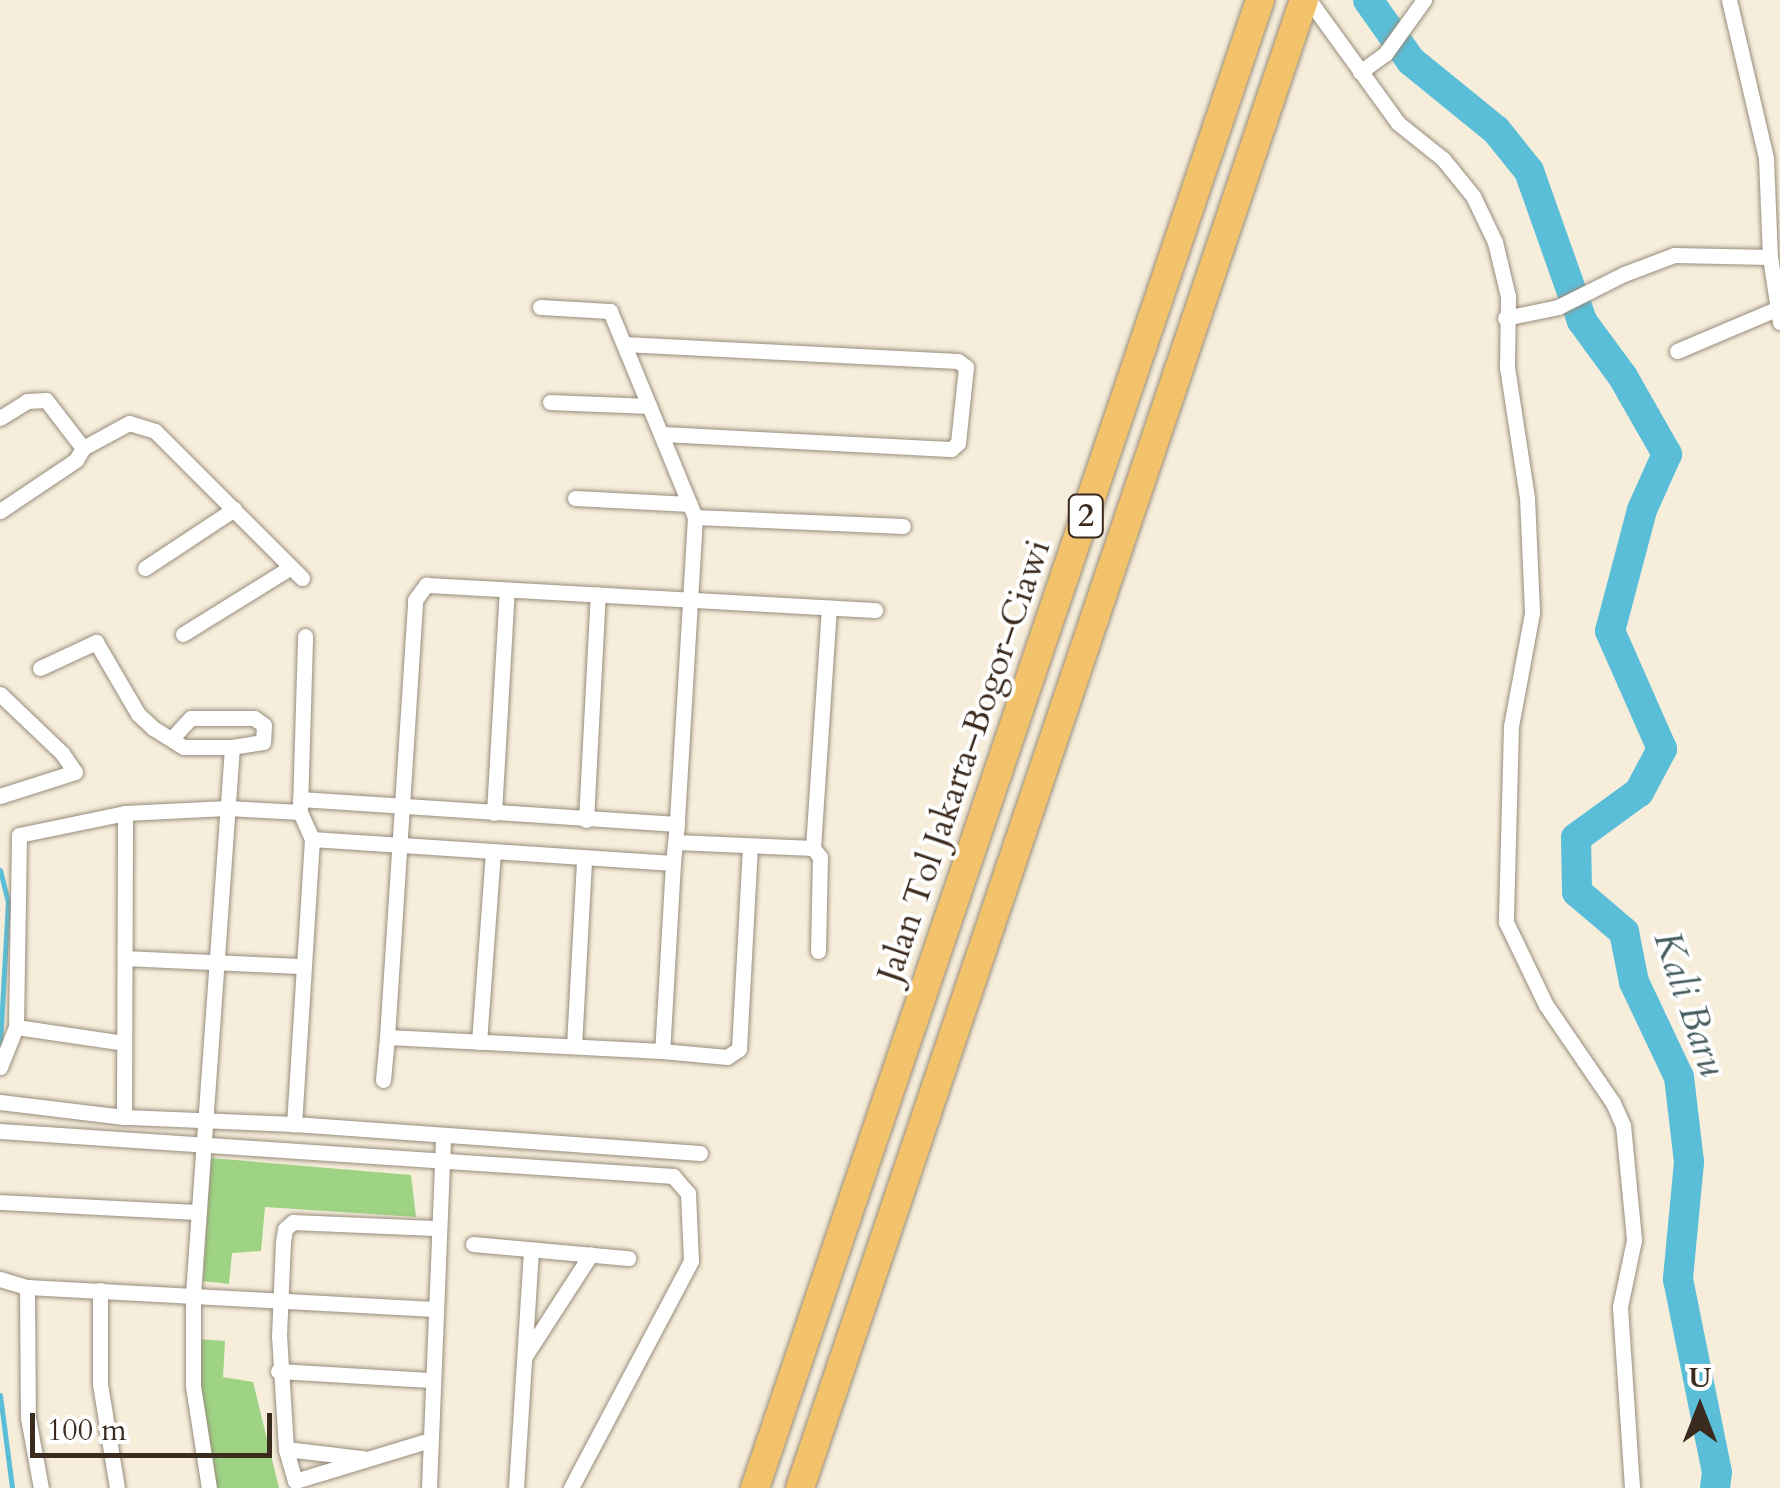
<!DOCTYPE html>
<html>
<head>
<meta charset="utf-8">
<style>
  body { margin:0 }
  #map { position:relative; width:1780px; height:1488px; overflow:hidden; background:#f6eddb; font-family:Cardo,serif }
  div>[style] { position:absolute }
  .green>* { inset:0; background:#9ed384 }
  .stream>* { height:5px; margin:-2.5px; padding:0 2.5px; transform-origin:2.5px; border-radius:2.5px; background:#5abed8 }
  .river>* { height:30px; margin:-15px; padding:0 15px; transform-origin:15px; border-radius:15px; background:#5abed8 }
  .roads { filter:drop-shadow(0 0 2px #988c7c) drop-shadow(0 0 2px #988c7c) }
  .minor>* { height:15px; margin:-7.5px; padding:0 7.5px; transform-origin:7.5px; border-radius:7.5px; background:#fff }
  .motorway>* { height:28px; margin:-14px; padding:0 14px; transform-origin:14px; border-radius:14px; background:#f2c36a }
  span { translate:-50% -50%; white-space:nowrap; text-align:center; line-height:1.15; -webkit-text-stroke:8px #fff; paint-order:stroke }
  .shield-label span { padding:2px 8px; background:#fff; border:2px solid; border-radius:8px; -webkit-text-stroke-width:0 }
  .shield-label { font-size:32px; color:#3b2a1e; font-weight:700 }
  .street-label { font-size:35px; color:#3b2a1e }
  .water-label { font-size:38px; color:#465e5f; font-style:italic }
  .north { position:absolute; left:1650px; top:1358px; width:100px; height:100px; -webkit-text-stroke:8px #fff; paint-order:stroke; rotate:0deg; font-size:28px; font-weight:700; line-height:40px; text-align:center; color:#3b2a1e }
  .north::after { content:''; display:block; margin:auto; width:35px; height:45px; background:#3b2a1e; clip-path:polygon(50% 0,100% 100%,50% 72%,0 100%) }
  .scale { position:absolute; left:30px; top:1413px; width:242px; height:45px; box-sizing:border-box; border:5px solid #3b2a1e; border-top:0; padding-left:12px; font-size:30px; line-height:35px; white-space:nowrap; color:#3b2a1e; -webkit-text-stroke:8px #fff; paint-order:stroke }
</style>
</head>
<body>
<div id="map">
  <div class="green">
    <i style="clip-path:polygon(211px 1158px,411px 1175px,416px 1217px,265px 1207px,261px 1251px,232px 1253px,229px 1284px,203px 1281px)"></i>
    <i style="clip-path:polygon(197px 1339px,225px 1341px,223px 1377px,253px 1382px,279px 1488px,214px 1488px,198px 1389px)"></i>
  </div>
  <div class="stream">
    <i style="left:0;top:870px;width:32px;rotate:76deg"></i>
    <i style="left:8px;top:901px;width:143px;rotate:93.2deg"></i>
    <i style="left:0;top:1395px;width:94px;rotate:82.6deg"></i>
  </div>
  <div class="river">
    <i style="left:1368px;top:0;width:75px;rotate:54.8deg"></i>
    <i style="left:1411px;top:61px;width:109px;rotate:39.1deg"></i>
    <i style="left:1496px;top:130px;width:53px;rotate:51.2deg"></i>
    <i style="left:1529px;top:171px;width:159px;rotate:70.5deg"></i>
    <i style="left:1582px;top:321px;width:69px;rotate:53.8deg"></i>
    <i style="left:1623px;top:377px;width:89px;rotate:60.3deg"></i>
    <i style="left:1667px;top:454px;width:61px;rotate:114.1deg"></i>
    <i style="left:1642px;top:510px;width:125px;rotate:104.8deg"></i>
    <i style="left:1610px;top:631px;width:129px;rotate:66.2deg"></i>
    <i style="left:1662px;top:749px;width:49px;rotate:118.1deg"></i>
    <i style="left:1639px;top:792px;width:78px;rotate:143.9deg"></i>
    <i style="left:1576px;top:838px;width:54px;rotate:88.9deg"></i>
    <i style="left:1577px;top:892px;width:62px;rotate:40.4deg"></i>
    <i style="left:1624px;top:932px;width:51px;rotate:78.7deg"></i>
    <i style="left:1634px;top:982px;width:105px;rotate:64.7deg"></i>
    <i style="left:1679px;top:1077px;width:86px;rotate:83.3deg"></i>
    <i style="left:1689px;top:1162px;width:118px;rotate:95.4deg"></i>
    <i style="left:1678px;top:1279px;width:197px;rotate:78.6deg"></i>
    <i style="left:1717px;top:1472px;width:16px;rotate:97deg"></i>
  </div>
  <div class="roads">
    <div class="minor">
      <i style="left:1309px;top:0;width:152px;rotate:54.1deg"></i>
      <i style="left:1398px;top:123px;width:58px;rotate:38.7deg"></i>
      <i style="left:1443px;top:159px;width:48px;rotate:51deg"></i>
      <i style="left:1473px;top:196px;width:51px;rotate:64.4deg"></i>
      <i style="left:1495px;top:242px;width:56px;rotate:76.5deg"></i>
      <i style="left:1508px;top:296px;width:71px;rotate:90.8deg"></i>
      <i style="left:1507px;top:367px;width:132px;rotate:81.3deg"></i>
      <i style="left:1527px;top:497px;width:116px;rotate:87.5deg"></i>
      <i style="left:1532px;top:613px;width:115px;rotate:100.5deg"></i>
      <i style="left:1511px;top:726px;width:196px;rotate:91.5deg"></i>
      <i style="left:1506px;top:922px;width:92px;rotate:64.3deg"></i>
      <i style="left:1546px;top:1005px;width:119px;rotate:55.6deg"></i>
      <i style="left:1613px;top:1103px;width:24px;rotate:66deg"></i>
      <i style="left:1623px;top:1125px;width:116px;rotate:84.5deg"></i>
      <i style="left:1634px;top:1240px;width:68px;rotate:101.8deg"></i>
      <i style="left:1620px;top:1307px;width:181px;rotate:86.2deg"></i>
      <i style="left:1729px;top:0;width:162px;rotate:76.8deg"></i>
      <i style="left:1766px;top:158px;width:99px;rotate:87.7deg"></i>
      <i style="left:1770px;top:257px;width:66px;rotate:81.3deg"></i>
      <i style="left:1360px;top:72px;width:31px;rotate:-36deg"></i>
      <i style="left:1385px;top:54px;width:67px;rotate:-54.2deg"></i>
      <i style="left:540px;top:307px;width:70px;rotate:3.3deg"></i>
      <i style="left:610px;top:311px;width:223px;rotate:67.6deg"></i>
      <i style="left:695px;top:517px;width:308px;rotate:93.4deg"></i>
      <i style="left:1505px;top:318px;width:54px;rotate:-11.7deg"></i>
      <i style="left:1558px;top:307px;width:74px;rotate:-26.6deg"></i>
      <i style="left:1624px;top:274px;width:53px;rotate:-20.8deg"></i>
      <i style="left:1674px;top:255px;width:96px;rotate:1.2deg"></i>
      <i style="left:624px;top:344px;width:334px;rotate:2.9deg"></i>
      <i style="left:958px;top:361px;width:10px;rotate:37deg"></i>
      <i style="left:966px;top:367px;width:76px;rotate:96deg"></i>
      <i style="left:958px;top:443px;width:9px;rotate:139deg"></i>
      <i style="left:951px;top:449px;width:290px;rotate:-177deg"></i>
      <i style="left:1677px;top:351px;width:108px;rotate:-23deg"></i>
      <i style="left:550px;top:402px;width:99px;rotate:2.3deg"></i>
      <i style="left:0;top:418px;width:32px;rotate:-32deg"></i>
      <i style="left:27px;top:401px;width:19px;rotate:-3deg"></i>
      <i style="left:46px;top:400px;width:61px;rotate:52.4deg"></i>
      <i style="left:83px;top:448px;width:14px;rotate:120deg"></i>
      <i style="left:76px;top:460px;width:92px;rotate:146.1deg"></i>
      <i style="left:83px;top:448px;width:52px;rotate:-28.5deg"></i>
      <i style="left:129px;top:423px;width:27px;rotate:17deg"></i>
      <i style="left:155px;top:431px;width:208px;rotate:45deg"></i>
      <i style="left:575px;top:498px;width:115px;rotate:3deg"></i>
      <i style="left:695px;top:517px;width:208px;rotate:2.5deg"></i>
      <i style="left:145px;top:568px;width:107px;rotate:-33.5deg"></i>
      <i style="left:183px;top:634px;width:127px;rotate:-31.8deg"></i>
      <i style="left:40px;top:668px;width:62px;rotate:-24.9deg"></i>
      <i style="left:96px;top:642px;width:83px;rotate:59.7deg"></i>
      <i style="left:138px;top:714px;width:21px;rotate:43deg"></i>
      <i style="left:153px;top:728px;width:36px;rotate:32deg"></i>
      <i style="left:184px;top:747px;width:48px"></i>
      <i style="left:232px;top:747px;width:548px;rotate:94.08deg"></i>
      <i style="left:193px;top:1294px;width:92px;rotate:90deg"></i>
      <i style="left:193px;top:1386px;width:103px;rotate:81.1deg"></i>
      <i style="left:0;top:694px;width:86px;rotate:43.6deg"></i>
      <i style="left:62px;top:753px;width:23px;rotate:56deg"></i>
      <i style="left:75px;top:772px;width:79px;rotate:162.3deg"></i>
      <i style="left:173px;top:737px;width:26px;rotate:-47deg"></i>
      <i style="left:191px;top:718px;width:63px"></i>
      <i style="left:254px;top:718px;width:12px;rotate:35deg"></i>
      <i style="left:264px;top:725px;width:17px;rotate:93deg"></i>
      <i style="left:263px;top:742px;width:31px;rotate:171deg"></i>
      <i style="left:300px;top:799px;width:378px;rotate:3.8deg"></i>
      <i style="left:677px;top:824px;width:39px;rotate:96deg"></i>
      <i style="left:673px;top:863px;width:362px;rotate:-176.2deg"></i>
      <i style="left:300px;top:808px;width:172px;rotate:-88.3deg"></i>
      <i style="left:494px;top:813px;width:223px;rotate:-86.7deg"></i>
      <i style="left:586px;top:820px;width:226px;rotate:-87deg"></i>
      <i style="left:676px;top:842px;width:137px;rotate:2.5deg"></i>
      <i style="left:673px;top:863px;width:188px;rotate:93.3deg"></i>
      <i style="left:662px;top:1051px;width:275px;rotate:-177.1deg"></i>
      <i style="left:387px;top:1037px;width:438px;rotate:-86.3deg"></i>
      <i style="left:415px;top:600px;width:19px;rotate:-54deg"></i>
      <i style="left:426px;top:585px;width:450px;rotate:3.2deg"></i>
      <i style="left:818px;top:951px;width:94px;rotate:-88.8deg"></i>
      <i style="left:820px;top:857px;width:11px;rotate:-128deg"></i>
      <i style="left:813px;top:848px;width:241px;rotate:-86.2deg"></i>
      <i style="left:125px;top:958px;width:178px;rotate:2.6deg"></i>
      <i style="left:16px;top:1027px;width:109px;rotate:8.4deg"></i>
      <i style="left:479px;top:1042px;width:191px;rotate:-85.8deg"></i>
      <i style="left:574px;top:1046px;width:187px;rotate:-86.9deg"></i>
      <i style="left:662px;top:1051px;width:65px;rotate:5.3deg"></i>
      <i style="left:727px;top:1057px;width:14px;rotate:-34deg"></i>
      <i style="left:739px;top:1049px;width:203px;rotate:-86.9deg"></i>
      <i style="left:0;top:1067px;width:43px;rotate:-68.2deg"></i>
      <i style="left:16px;top:1027px;width:192px;rotate:-89.1deg"></i>
      <i style="left:19px;top:835px;width:108px;rotate:-11.7deg"></i>
      <i style="left:125px;top:813px;width:102px;rotate:-2.8deg"></i>
      <i style="left:227px;top:808px;width:73px;rotate:3.1deg"></i>
      <i style="left:300px;top:812px;width:30px;rotate:66deg"></i>
      <i style="left:312px;top:839px;width:286px;rotate:93.6deg"></i>
      <i style="left:294px;top:1124px;width:170px;rotate:-177.6deg"></i>
      <i style="left:124px;top:1117px;width:125px;rotate:-173.1deg"></i>
      <i style="left:383px;top:1080px;width:43px;rotate:-84.7deg"></i>
      <i style="left:124px;top:1117px;width:304px;rotate:-89.8deg"></i>
      <i style="left:294px;top:1124px;width:407px;rotate:4.1deg"></i>
      <i style="left:0;top:1131px;width:675px;rotate:3.83deg"></i>
      <i style="left:673px;top:1176px;width:23px;rotate:49deg"></i>
      <i style="left:688px;top:1193px;width:68px;rotate:87.5deg"></i>
      <i style="left:691px;top:1261px;width:257px;rotate:117.9deg"></i>
      <i style="left:0;top:1202px;width:199px;rotate:2.9deg"></i>
      <i style="left:473px;top:1244px;width:156px;rotate:5.2deg"></i>
      <i style="left:0;top:1279px;width:28px;rotate:17deg"></i>
      <i style="left:27px;top:1287px;width:408px;rotate:3.1deg"></i>
      <i style="left:27px;top:1287px;width:131px;rotate:89.6deg"></i>
      <i style="left:28px;top:1418px;width:71px;rotate:79.5deg"></i>
      <i style="left:100px;top:1290px;width:94px;rotate:90deg"></i>
      <i style="left:100px;top:1384px;width:105px;rotate:80.7deg"></i>
      <i style="left:525px;top:1356px;width:121px;rotate:-57.1deg"></i>
      <i style="left:278px;top:1371px;width:152px;rotate:3.4deg"></i>
      <i style="left:430px;top:1440px;width:141px;rotate:163.1deg"></i>
      <i style="left:295px;top:1481px;width:33px;rotate:-106deg"></i>
      <i style="left:286px;top:1449px;width:113px;rotate:-93.5deg"></i>
      <i style="left:279px;top:1336px;width:94px;rotate:-87.6deg"></i>
      <i style="left:283px;top:1242px;width:13px;rotate:-81deg"></i>
      <i style="left:285px;top:1229px;width:11px;rotate:-41deg"></i>
      <i style="left:293px;top:1222px;width:145px;rotate:2.4deg"></i>
      <i style="left:286px;top:1449px;width:78px;rotate:6.7deg"></i>
      <i style="left:429px;top:1488px;width:353px;rotate:-87.7deg"></i>
      <i style="left:516px;top:1488px;width:239px;rotate:-86.4deg"></i>
    </div>
    <div class="motorway">
      <i style="left:755px;top:1488px;width:1571px;rotate:-71.25deg"></i>
      <i style="left:800px;top:1488px;width:1571px;rotate:-71.29deg"></i>
    </div>
  </div>
  <div class="shield-label">
    <span style="left:1086px;top:516px">2</span>
  </div>
  <div class="street-label">
    <span style="left:964px;top:761px;rotate:-71deg">Jalan Tol Jakarta–Bogor–Ciawi</span>
  </div>
  <div class="water-label">
    <span style="left:1689px;top:1004px;rotate:71deg">Kali Baru</span>
  </div>
  <div class="north">U</div>
  <div class="scale">100 m</div>
</div>
</body>
</html>
